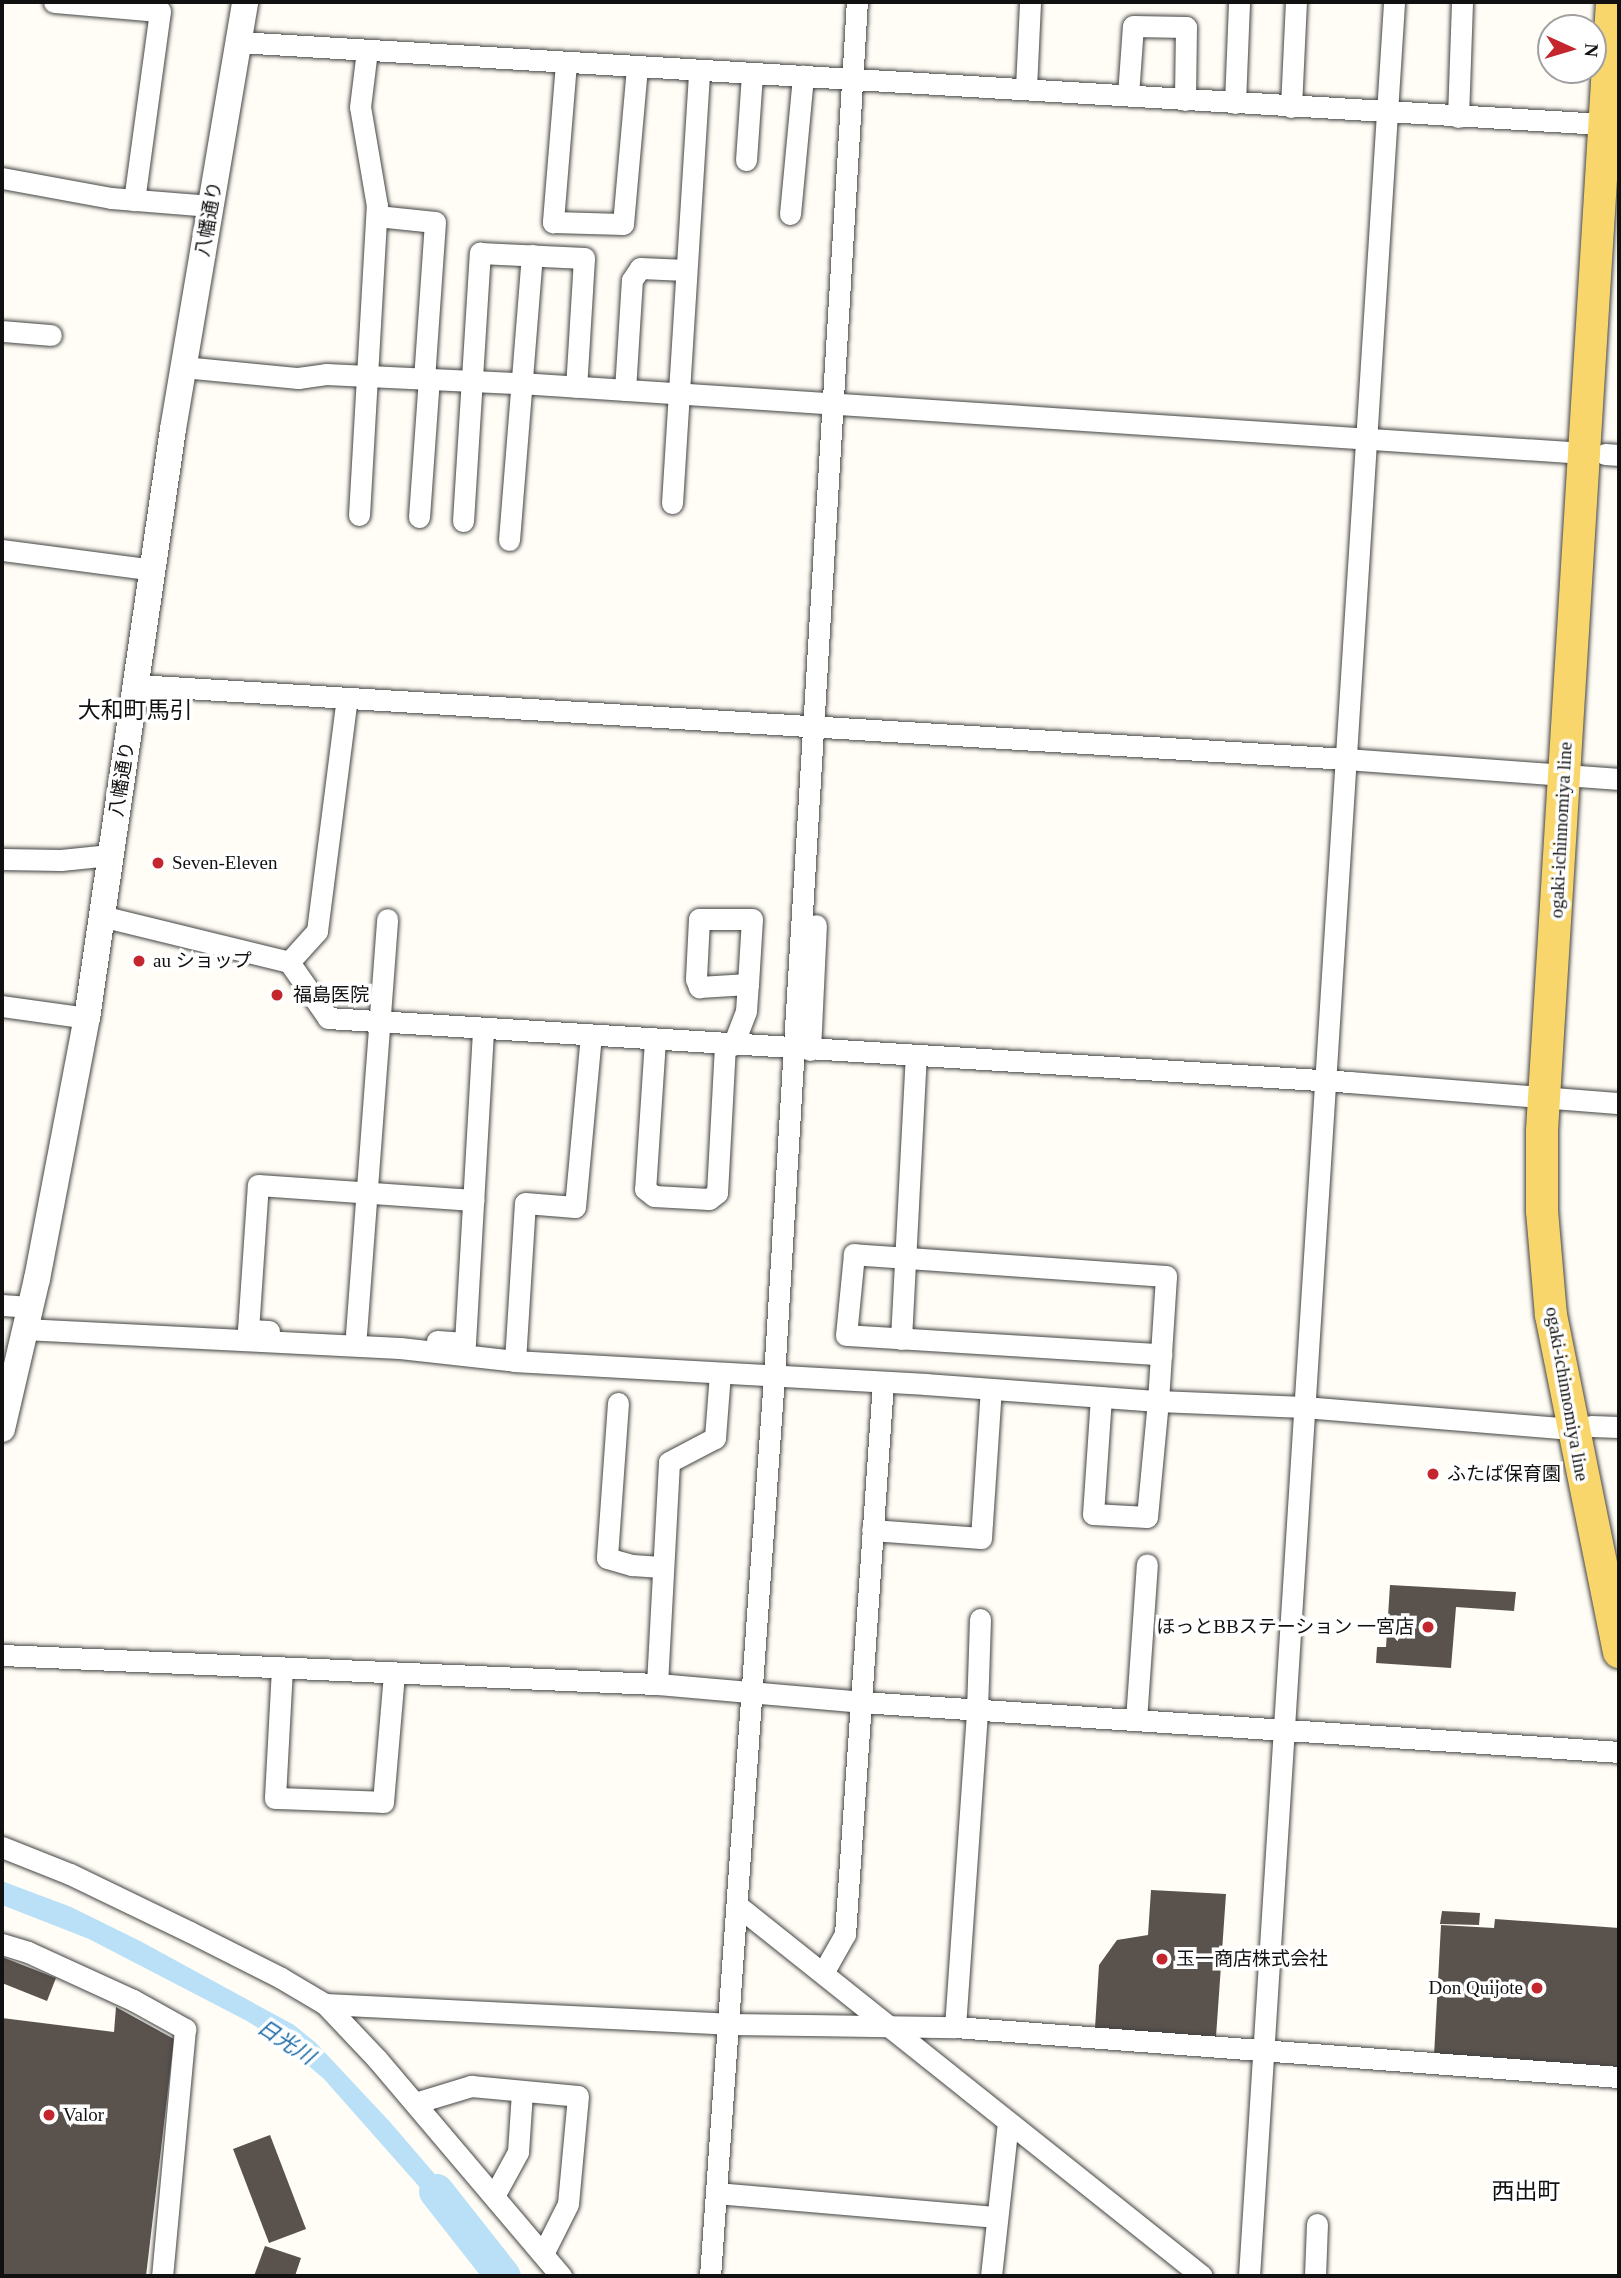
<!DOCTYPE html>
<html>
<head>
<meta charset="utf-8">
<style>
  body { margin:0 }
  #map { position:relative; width:1621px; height:2278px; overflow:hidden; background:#fffdf5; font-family:"Times New Roman","Noto Sans JP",serif }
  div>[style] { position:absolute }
  .water>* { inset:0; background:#b9e0f7 }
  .river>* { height:35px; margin:-17.5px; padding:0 17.5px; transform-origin:17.5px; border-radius:17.5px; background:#b9e0f7 }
  .building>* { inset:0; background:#5a524d }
  .roads { filter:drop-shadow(0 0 2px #444) drop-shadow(0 0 2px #444) }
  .minor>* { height:21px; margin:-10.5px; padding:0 10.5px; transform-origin:10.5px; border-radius:10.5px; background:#fff }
  .tertiary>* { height:26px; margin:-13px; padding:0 13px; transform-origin:13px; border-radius:13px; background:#fff }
  .primary>* { height:32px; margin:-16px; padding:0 16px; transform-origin:16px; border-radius:16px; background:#f9d66b }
  .dots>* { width:19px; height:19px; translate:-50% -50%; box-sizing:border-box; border:4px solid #fff; border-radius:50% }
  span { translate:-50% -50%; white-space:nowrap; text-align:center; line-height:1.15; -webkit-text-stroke:7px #fff; paint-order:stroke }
  .street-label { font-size:19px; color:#111 }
  .poi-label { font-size:19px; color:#111 }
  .left { translate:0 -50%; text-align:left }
  .right { translate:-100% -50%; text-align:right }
  .water-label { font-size:21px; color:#1768a6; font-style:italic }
  .quarter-label { font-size:23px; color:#111 }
  .frame { position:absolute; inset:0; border:4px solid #111; pointer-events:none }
  .north { position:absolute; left:1537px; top:14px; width:70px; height:70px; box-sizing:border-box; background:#fff; border:2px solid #a0a0a0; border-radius:50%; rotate:94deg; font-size:19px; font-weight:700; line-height:28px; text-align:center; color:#111 }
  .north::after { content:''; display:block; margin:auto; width:24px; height:32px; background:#c4262e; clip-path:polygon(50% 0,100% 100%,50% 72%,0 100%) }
</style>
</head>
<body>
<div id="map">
  <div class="water">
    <i style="clip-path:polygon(2px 1881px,71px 1907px,140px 1941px,294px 2025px,316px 2043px,390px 2122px,475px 2221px,461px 2234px,324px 2079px,282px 2043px,247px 2021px,89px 1939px,2px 1905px)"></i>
  </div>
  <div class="river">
    <i style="left:436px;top:2191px;width:108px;rotate:51.8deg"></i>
  </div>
  <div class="building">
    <i style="clip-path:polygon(1390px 1585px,1516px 1592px,1514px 1611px,1456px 1607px,1451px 1668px,1376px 1663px,1377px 1647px,1386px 1647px)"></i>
    <i style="clip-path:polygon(1151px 1890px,1226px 1894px,1216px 2037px,1095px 2028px,1099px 1965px,1117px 1940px,1148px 1935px)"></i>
    <i style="clip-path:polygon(1442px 1911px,1480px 1913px,1479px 1925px,1440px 1924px)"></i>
    <i style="clip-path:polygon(1495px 1919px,1619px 1928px,1619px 2068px,1434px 2056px,1441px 1925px,1494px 1928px)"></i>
    <i style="clip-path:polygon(2px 1957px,56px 1978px,47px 2001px,2px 1983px)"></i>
    <i style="clip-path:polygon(116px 2007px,174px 2039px,146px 2276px,2px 2276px,2px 2018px,114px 2032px)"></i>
    <i style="clip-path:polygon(270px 2135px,306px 2229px,269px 2243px,233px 2149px)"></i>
    <i style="clip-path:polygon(265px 2246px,301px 2258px,295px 2276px,254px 2276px)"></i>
  </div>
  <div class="roads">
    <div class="minor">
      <i style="left:54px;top:2px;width:106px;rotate:4.9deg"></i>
      <i style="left:160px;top:11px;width:191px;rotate:97.8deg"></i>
      <i style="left:238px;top:42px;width:1381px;rotate:3.44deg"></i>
      <i style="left:566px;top:63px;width:160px;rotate:94.7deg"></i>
      <i style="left:553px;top:222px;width:70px;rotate:1.6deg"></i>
      <i style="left:623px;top:224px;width:158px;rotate:-84.9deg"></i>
      <i style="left:1026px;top:88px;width:86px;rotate:-87.3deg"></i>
      <i style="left:1128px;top:95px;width:69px;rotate:-85.9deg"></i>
      <i style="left:1133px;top:26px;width:53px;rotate:1.1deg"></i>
      <i style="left:1186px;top:27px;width:73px;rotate:90.8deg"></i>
      <i style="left:1235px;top:103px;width:101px;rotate:-87.7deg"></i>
      <i style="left:1291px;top:107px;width:105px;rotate:-87.3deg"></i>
      <i style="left:1458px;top:117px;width:115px;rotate:-88deg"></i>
      <i style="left:746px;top:160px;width:86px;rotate:-86deg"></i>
      <i style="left:2px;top:178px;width:111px;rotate:10.4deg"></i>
      <i style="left:111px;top:198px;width:100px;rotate:4.6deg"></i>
      <i style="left:790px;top:214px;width:139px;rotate:-84.6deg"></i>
      <i style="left:377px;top:216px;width:58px;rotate:5.9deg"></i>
      <i style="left:435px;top:222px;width:157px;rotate:94deg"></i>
      <i style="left:2px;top:331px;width:49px;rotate:4.7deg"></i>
      <i style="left:183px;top:367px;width:116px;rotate:5.5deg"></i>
      <i style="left:298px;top:378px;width:28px;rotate:-8deg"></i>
      <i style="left:326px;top:374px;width:194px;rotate:2.7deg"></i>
      <i style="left:520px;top:383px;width:1066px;rotate:3.76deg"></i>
      <i style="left:625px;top:390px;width:110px;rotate:-86.4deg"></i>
      <i style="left:632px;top:280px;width:14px;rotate:-56deg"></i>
      <i style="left:640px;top:268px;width:46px;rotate:2.5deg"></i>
      <i style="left:1605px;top:454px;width:14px;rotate:4deg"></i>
      <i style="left:672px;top:503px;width:433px;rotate:-86.4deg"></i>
      <i style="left:359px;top:515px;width:310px;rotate:-86.7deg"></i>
      <i style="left:377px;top:206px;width:100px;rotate:-99.7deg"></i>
      <i style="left:360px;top:107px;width:57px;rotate:-83deg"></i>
      <i style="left:419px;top:517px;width:138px;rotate:-85.9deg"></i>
      <i style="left:463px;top:521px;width:269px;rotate:-86.4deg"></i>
      <i style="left:480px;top:253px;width:104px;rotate:2.8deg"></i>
      <i style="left:584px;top:258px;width:129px;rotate:93.5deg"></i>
      <i style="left:509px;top:540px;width:286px;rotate:-85.4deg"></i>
      <i style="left:2px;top:550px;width:152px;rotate:7.5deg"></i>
      <i style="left:137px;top:685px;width:1211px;rotate:3.5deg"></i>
      <i style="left:1346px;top:759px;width:274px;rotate:4.2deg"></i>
      <i style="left:2px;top:859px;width:59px;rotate:1deg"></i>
      <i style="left:61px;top:860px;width:49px;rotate:-5.8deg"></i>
      <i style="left:101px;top:916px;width:194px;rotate:13.7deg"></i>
      <i style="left:289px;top:962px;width:68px;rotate:55.1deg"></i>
      <i style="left:328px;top:1018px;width:1024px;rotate:3.58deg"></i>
      <i style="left:1350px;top:1082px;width:270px;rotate:4.5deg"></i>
      <i style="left:289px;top:962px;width:42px;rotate:-47.9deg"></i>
      <i style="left:317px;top:931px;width:235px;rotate:-82.7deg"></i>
      <i style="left:2px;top:1006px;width:86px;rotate:8deg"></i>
      <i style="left:655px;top:1040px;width:149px;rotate:93.8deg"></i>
      <i style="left:645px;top:1189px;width:11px;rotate:38deg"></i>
      <i style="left:654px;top:1196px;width:55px;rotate:3.1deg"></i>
      <i style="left:709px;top:1199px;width:10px;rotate:-37deg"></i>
      <i style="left:717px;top:1193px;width:149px;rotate:-86.9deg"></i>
      <i style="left:733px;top:1045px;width:36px;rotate:-69deg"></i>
      <i style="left:746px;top:1011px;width:27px;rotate:-86deg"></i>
      <i style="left:748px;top:984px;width:65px;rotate:-86.5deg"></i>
      <i style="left:752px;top:919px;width:53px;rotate:180deg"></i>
      <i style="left:699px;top:919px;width:60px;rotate:92.9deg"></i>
      <i style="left:696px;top:979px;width:9px;rotate:69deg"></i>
      <i style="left:699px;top:987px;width:49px;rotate:-3.5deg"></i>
      <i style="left:810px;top:1050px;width:125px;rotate:-87.3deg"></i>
      <i style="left:2px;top:1305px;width:27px;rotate:4deg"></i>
      <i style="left:24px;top:1329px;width:376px;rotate:2.9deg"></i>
      <i style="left:400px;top:1348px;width:116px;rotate:6.4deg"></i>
      <i style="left:515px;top:1361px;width:411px;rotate:3.2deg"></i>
      <i style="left:925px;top:1384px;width:234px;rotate:4.2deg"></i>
      <i style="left:1158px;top:1401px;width:146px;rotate:2.4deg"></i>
      <i style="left:1304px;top:1407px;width:269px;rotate:4.7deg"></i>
      <i style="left:269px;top:1331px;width:21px;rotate:-177deg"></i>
      <i style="left:248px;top:1330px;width:145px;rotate:-86.1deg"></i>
      <i style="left:258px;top:1185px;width:216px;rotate:4deg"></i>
      <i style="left:356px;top:1334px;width:416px;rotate:-85.7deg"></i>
      <i style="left:901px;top:1339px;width:283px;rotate:-87deg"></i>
      <i style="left:437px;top:1341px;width:28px;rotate:4deg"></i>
      <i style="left:465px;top:1343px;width:315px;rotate:-86.7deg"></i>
      <i style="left:515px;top:1361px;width:158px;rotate:-86.4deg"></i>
      <i style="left:525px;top:1203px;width:50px;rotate:4.6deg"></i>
      <i style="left:575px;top:1207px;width:173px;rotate:-84.7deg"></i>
      <i style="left:1101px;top:1397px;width:117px;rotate:93.9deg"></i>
      <i style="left:1093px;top:1514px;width:54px;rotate:3.2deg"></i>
      <i style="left:1147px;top:1517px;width:117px;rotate:-84.6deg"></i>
      <i style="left:1158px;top:1401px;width:47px;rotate:-86.3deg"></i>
      <i style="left:1161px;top:1354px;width:78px;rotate:-86.3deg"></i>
      <i style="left:1166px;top:1276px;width:313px;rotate:-176deg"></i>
      <i style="left:854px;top:1254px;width:81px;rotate:95.6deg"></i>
      <i style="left:846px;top:1335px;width:316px;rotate:3.5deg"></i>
      <i style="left:618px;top:1403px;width:155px;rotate:94.1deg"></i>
      <i style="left:607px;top:1558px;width:26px;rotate:16deg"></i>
      <i style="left:632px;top:1565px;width:29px;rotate:4deg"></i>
      <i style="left:1591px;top:1426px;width:28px;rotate:2deg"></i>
      <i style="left:872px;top:1530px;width:109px;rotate:4.2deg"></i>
      <i style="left:981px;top:1538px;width:149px;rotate:-86.2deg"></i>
      <i style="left:2px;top:1655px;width:656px;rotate:2.54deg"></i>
      <i style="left:657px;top:1684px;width:205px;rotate:5deg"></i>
      <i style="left:861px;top:1702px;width:760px;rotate:3.77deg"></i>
      <i style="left:282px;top:1668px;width:130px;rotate:93.1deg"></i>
      <i style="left:275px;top:1798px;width:108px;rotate:2.1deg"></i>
      <i style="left:383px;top:1802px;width:129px;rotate:-85.1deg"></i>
      <i style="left:657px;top:1684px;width:222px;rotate:-86.9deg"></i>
      <i style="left:669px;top:1462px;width:52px;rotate:-27.6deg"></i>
      <i style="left:715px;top:1438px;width:65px;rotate:-85.6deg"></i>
      <i style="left:1136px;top:1720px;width:156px;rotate:-86deg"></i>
      <i style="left:2px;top:1847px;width:73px;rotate:21.7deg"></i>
      <i style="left:70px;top:1874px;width:133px;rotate:25.8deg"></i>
      <i style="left:190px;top:1932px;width:102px;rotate:26.8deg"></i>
      <i style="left:281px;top:1978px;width:51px;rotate:30.6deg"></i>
      <i style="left:325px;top:2004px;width:76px;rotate:46.6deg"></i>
      <i style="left:377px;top:2059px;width:285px;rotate:49.7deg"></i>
      <i style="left:738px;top:1906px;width:593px;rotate:38.57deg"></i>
      <i style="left:2px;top:1944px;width:27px;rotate:17deg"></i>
      <i style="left:28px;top:1952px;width:115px;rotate:24.6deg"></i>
      <i style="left:133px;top:2000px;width:60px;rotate:29.1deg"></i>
      <i style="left:185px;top:2029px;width:248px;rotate:95.3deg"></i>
      <i style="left:823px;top:1973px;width:45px;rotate:-60.6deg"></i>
      <i style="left:845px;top:1934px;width:553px;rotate:-86.06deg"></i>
      <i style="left:325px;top:2004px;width:404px;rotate:2.8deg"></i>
      <i style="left:729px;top:2024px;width:226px;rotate:0.8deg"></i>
      <i style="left:955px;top:2027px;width:666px;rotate:4.31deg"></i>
      <i style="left:955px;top:2027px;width:318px;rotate:-86deg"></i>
      <i style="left:977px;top:1710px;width:91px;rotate:-88.1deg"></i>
      <i style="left:415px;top:2103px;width:59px;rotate:-16.9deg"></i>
      <i style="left:471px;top:2086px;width:107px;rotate:5.3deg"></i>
      <i style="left:578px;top:2096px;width:108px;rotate:95.3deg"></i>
      <i style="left:568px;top:2204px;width:56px;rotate:116.6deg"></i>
      <i style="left:716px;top:2193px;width:282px;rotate:4.9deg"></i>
      <i style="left:494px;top:2196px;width:50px;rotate:-61.4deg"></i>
      <i style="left:518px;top:2152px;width:61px;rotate:-86.2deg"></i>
      <i style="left:710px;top:2276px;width:901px;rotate:-85.93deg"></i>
      <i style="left:774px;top:1377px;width:1378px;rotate:-86.55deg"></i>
      <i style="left:991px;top:2276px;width:154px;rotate:-83.7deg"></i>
      <i style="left:1249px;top:2276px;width:2279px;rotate:-86.35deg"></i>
      <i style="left:1315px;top:2276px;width:52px;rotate:-87.8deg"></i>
    </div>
    <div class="tertiary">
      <i style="left:2px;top:1429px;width:154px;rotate:-76.9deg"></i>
      <i style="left:37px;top:1279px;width:266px;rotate:-79.2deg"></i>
      <i style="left:87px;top:1018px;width:595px;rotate:-81.69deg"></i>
      <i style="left:173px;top:429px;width:433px;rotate:-80.4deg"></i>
    </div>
    <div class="primary">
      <i style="left:1612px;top:2px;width:1131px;rotate:93.55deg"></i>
      <i style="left:1542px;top:1131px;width:80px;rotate:90deg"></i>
      <i style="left:1542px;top:1211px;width:104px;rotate:85.1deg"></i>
      <i style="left:1551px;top:1315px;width:344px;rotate:78.6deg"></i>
    </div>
  </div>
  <div class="dots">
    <i style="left:158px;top:863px;background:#c4262e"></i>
    <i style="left:139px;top:961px;background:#c4262e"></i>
    <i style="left:277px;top:995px;background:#c4262e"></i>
    <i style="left:1433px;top:1474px;background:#c4262e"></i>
    <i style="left:1428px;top:1627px;background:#c4262e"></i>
    <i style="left:1162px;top:1959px;background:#c4262e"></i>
    <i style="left:1537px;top:1988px;background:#c4262e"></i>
    <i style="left:49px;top:2115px;background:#c4262e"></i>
  </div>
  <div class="street-label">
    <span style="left:209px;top:219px;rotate:-80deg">八幡通り</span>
    <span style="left:122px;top:779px;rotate:-81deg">八幡通り</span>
    <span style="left:1561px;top:830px;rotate:-87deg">ogaki-ichinnomiya line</span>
    <span style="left:1567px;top:1394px;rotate:80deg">ogaki-ichinnomiya line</span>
  </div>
  <div class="poi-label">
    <span class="left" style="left:172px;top:863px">Seven-Eleven</span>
    <span class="left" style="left:153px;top:961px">au ショップ</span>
    <span class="left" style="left:293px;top:995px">福島医院</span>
    <span class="left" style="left:1447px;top:1474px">ふたば保育園</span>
    <span class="right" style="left:1414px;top:1627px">ほっとBBステーション 一宮店</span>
    <span class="left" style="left:1176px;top:1959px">玉一商店株式会社</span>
    <span class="right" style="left:1523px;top:1988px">Don Quijote</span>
    <span class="left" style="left:63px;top:2115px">Valor</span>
  </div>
  <div class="water-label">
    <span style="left:286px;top:2042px;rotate:33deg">日光川</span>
  </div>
  <div class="quarter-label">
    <span style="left:135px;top:711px">大和町馬引</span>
    <span style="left:1526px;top:2192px">西出町</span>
  </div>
  <div class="frame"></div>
  <div class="north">N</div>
</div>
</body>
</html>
